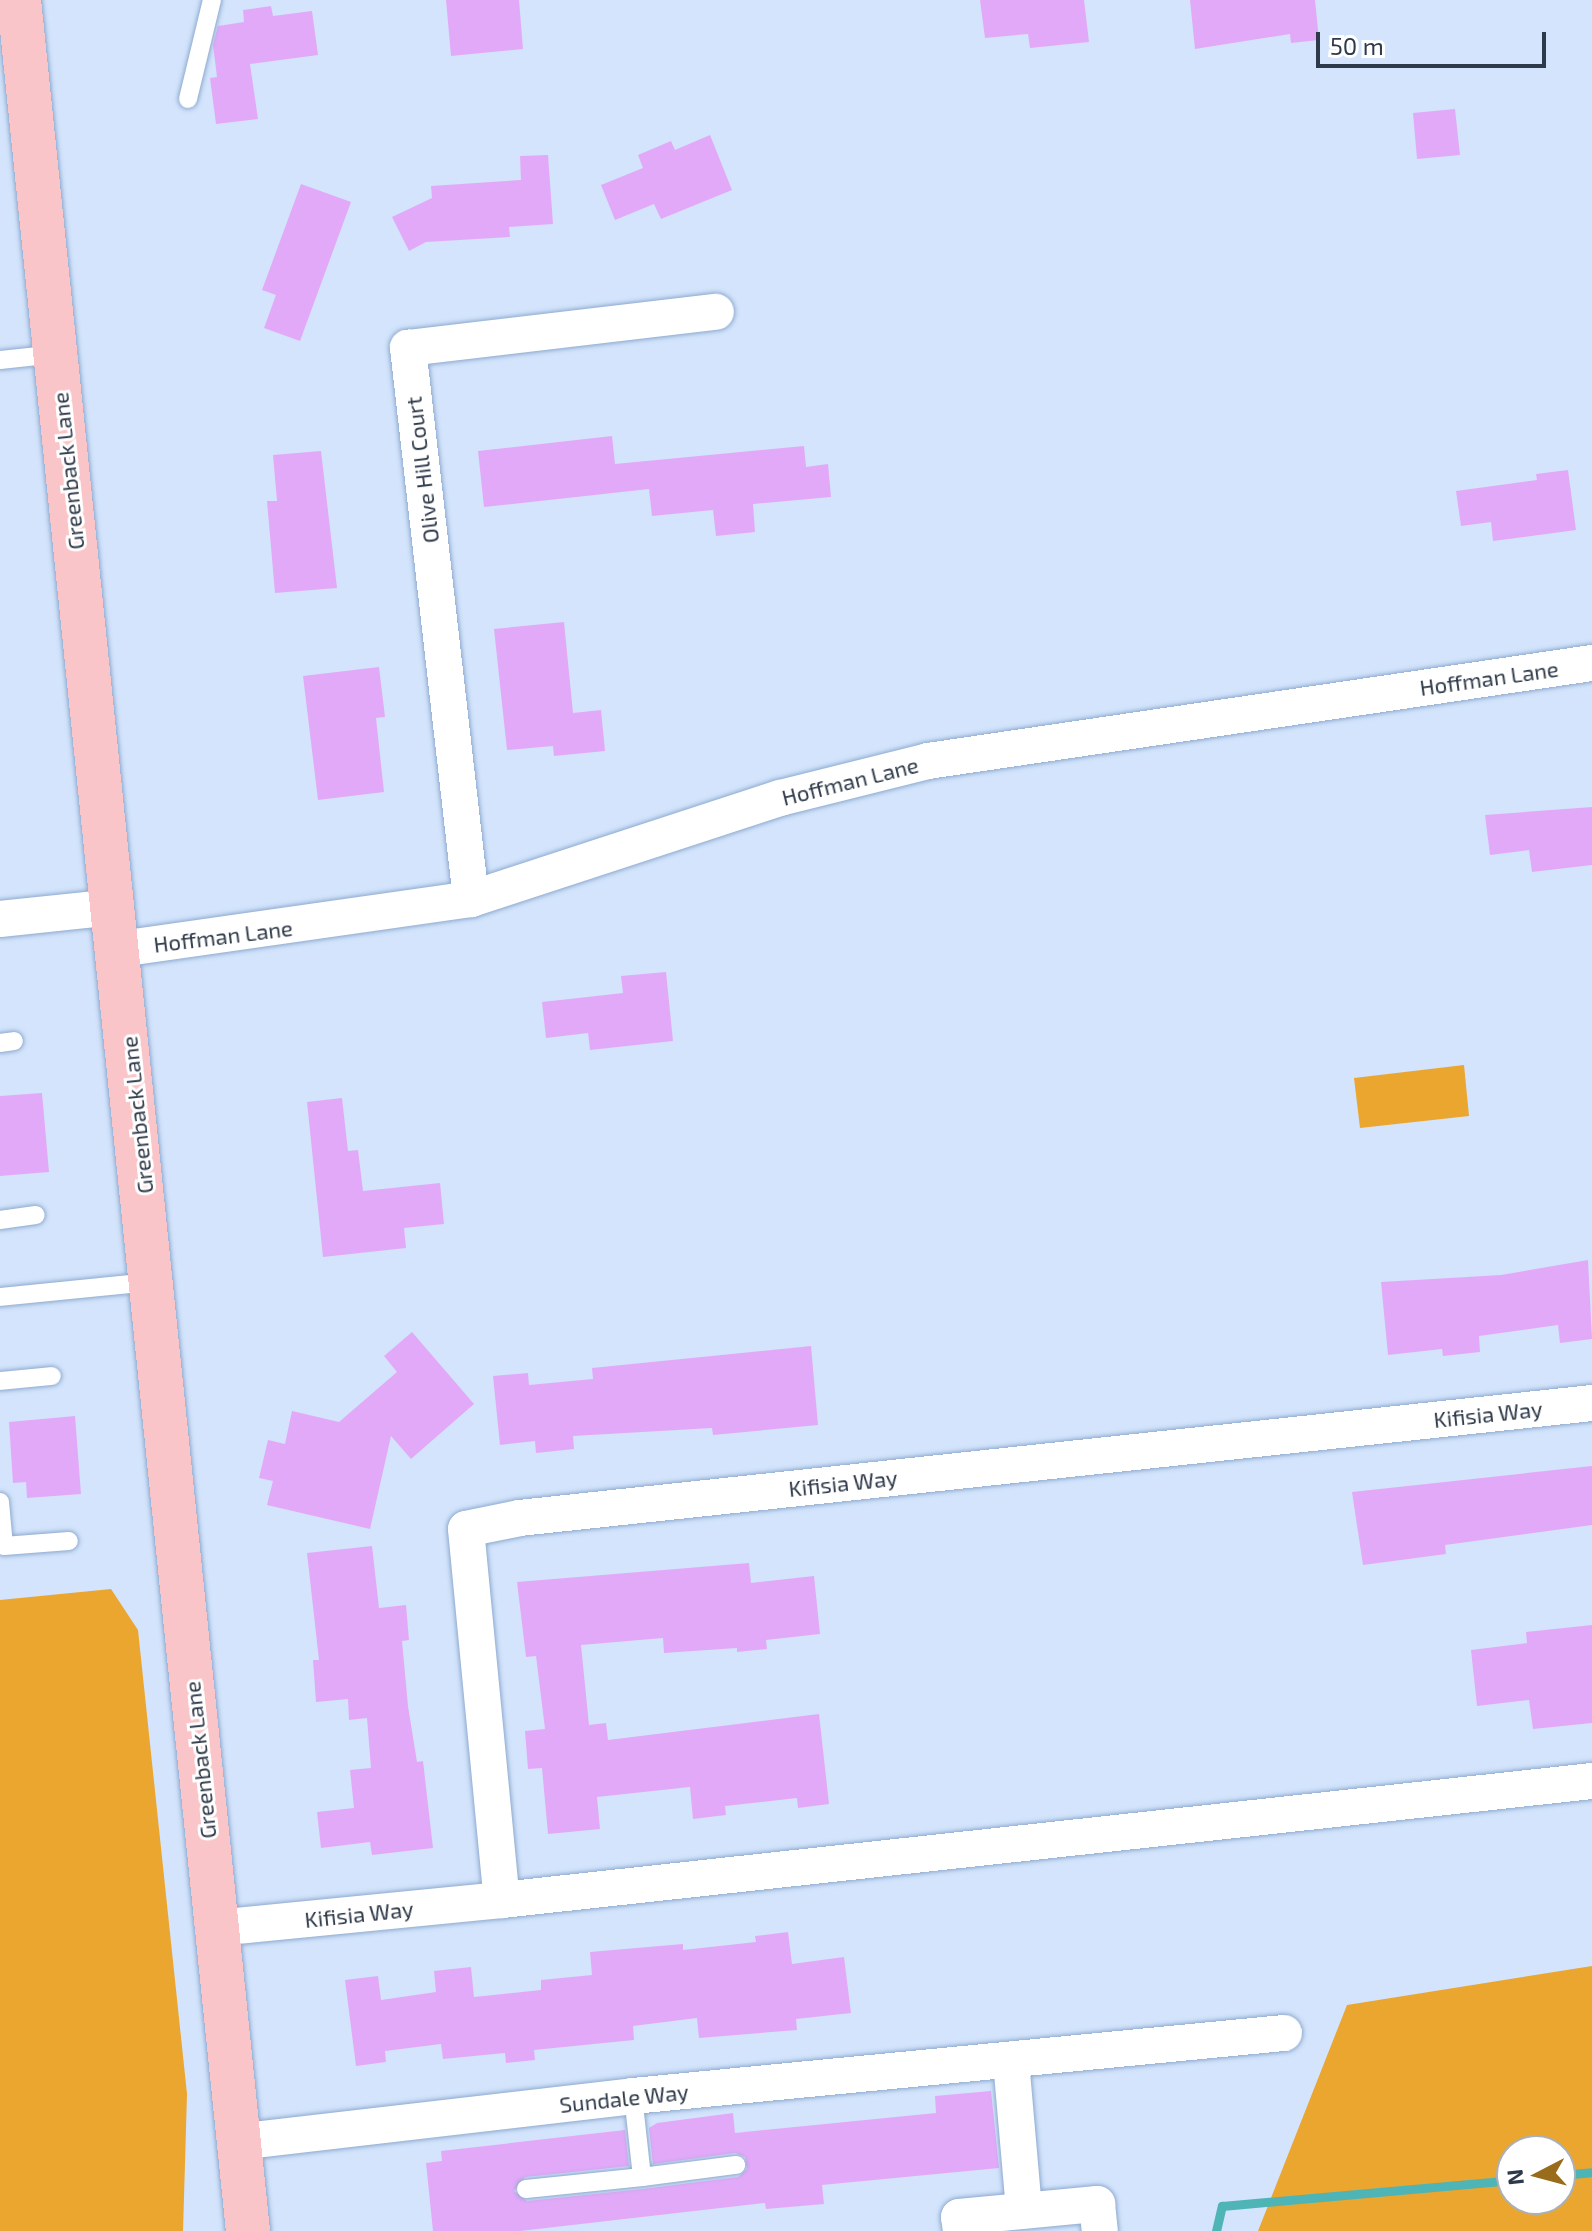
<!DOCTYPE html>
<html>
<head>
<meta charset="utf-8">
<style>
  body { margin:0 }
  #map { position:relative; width:1592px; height:2231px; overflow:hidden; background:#d3e4fc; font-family:"Exo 2",sans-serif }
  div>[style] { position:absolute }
  .green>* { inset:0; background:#eaa62f }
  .stream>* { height:9px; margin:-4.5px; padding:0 4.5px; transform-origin:4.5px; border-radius:4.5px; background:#4eb4b6 }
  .building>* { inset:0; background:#e3a9f9 }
  .roads { filter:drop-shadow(0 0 2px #8eaacf) drop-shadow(0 0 2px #8eaacf) }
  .lane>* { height:18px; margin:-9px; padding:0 9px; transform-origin:9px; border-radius:9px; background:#fff }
  .street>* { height:36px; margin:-18px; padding:0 18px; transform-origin:18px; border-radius:18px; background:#fff }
  .primary>* { height:44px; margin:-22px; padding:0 22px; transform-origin:22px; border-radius:22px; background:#fac5c8 }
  span { translate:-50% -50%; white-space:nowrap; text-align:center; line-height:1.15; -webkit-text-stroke:6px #fff; paint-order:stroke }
  .street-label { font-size:22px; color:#2e3949 }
  .north { position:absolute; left:1496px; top:2135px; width:80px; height:80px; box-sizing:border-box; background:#fff; border:2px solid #abb0b6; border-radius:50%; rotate:264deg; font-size:22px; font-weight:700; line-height:32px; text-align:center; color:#2e3949 }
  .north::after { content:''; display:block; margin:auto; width:28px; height:36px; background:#996c1b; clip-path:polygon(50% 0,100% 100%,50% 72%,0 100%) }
  .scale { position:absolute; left:1316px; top:32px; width:230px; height:36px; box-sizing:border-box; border:4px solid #2e3949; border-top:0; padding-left:10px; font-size:24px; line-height:28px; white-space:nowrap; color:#2e3949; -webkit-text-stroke:6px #fff; paint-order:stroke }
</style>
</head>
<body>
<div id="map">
  <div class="green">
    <i style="clip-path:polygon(1464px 1065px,1469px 1116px,1360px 1128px,1354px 1078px)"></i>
    <i style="clip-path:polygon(111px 1589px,138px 1630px,187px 2094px,183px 2231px,0 2231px,0 1600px)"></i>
    <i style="clip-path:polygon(evenodd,1592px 1966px,1592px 2231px,1258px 2231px,1347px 2005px,1592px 1966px,1512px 2151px,1560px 2151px,1560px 2199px,1512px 2199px,1512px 2151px)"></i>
  </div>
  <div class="stream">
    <i style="left:1560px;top:2175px;width:32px;rotate:-5deg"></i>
    <i style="left:1216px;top:2231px;width:26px;rotate:-77deg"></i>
    <i style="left:1222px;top:2206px;width:291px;rotate:-5.1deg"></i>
  </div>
  <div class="building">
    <i style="clip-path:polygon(446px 0,519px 0,523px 49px,451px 56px)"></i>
    <i style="clip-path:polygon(980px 0,1084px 0,1089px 42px,1030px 48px,1028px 34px,985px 38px)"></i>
    <i style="clip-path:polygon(1190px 0,1315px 0,1319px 40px,1291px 43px,1290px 34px,1195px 49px)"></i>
    <i style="clip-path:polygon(271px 6px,273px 16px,312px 11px,318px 55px,250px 64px,258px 119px,216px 124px,210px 78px,217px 77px,213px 45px,218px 26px,244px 22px,243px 10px)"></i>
    <i style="clip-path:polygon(1455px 109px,1460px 155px,1417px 159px,1413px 113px)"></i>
    <i style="clip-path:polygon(710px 135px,732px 190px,661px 219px,654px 204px,615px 220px,601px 185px,643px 168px,638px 155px,671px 141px,675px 150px)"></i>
    <i style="clip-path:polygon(548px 155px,553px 224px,509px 227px,510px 237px,426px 242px,409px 251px,392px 217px,432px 198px,431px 186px,521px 180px,520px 156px)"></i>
    <i style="clip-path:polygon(301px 184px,351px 202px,300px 341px,264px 328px,276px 295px,262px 290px)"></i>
    <i style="clip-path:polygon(612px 436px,615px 464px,804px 446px,806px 467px,828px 464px,831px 497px,753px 504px,755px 532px,716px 536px,713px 510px,652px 516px,649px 489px,484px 507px,478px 451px)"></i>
    <i style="clip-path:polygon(321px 451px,337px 588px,275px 593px,267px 501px,277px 501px,273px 455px)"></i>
    <i style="clip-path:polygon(1568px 470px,1576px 530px,1493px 541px,1491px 522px,1461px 526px,1456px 491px,1537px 480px,1536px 474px)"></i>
    <i style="clip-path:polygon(564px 622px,573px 713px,601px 710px,605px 751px,554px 756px,553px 746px,507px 750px,494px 629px)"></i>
    <i style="clip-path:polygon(379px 667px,385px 717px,376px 718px,384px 792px,318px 800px,303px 676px)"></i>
    <i style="clip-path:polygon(1592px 807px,1592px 865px,1532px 872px,1529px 850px,1490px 855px,1485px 815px)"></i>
    <i style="clip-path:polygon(666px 972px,673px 1041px,590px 1050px,588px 1033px,546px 1038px,542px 1002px,623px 993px,621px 976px)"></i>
    <i style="clip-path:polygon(42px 1093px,49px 1172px,0 1176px,0 1096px)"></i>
    <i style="clip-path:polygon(342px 1098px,348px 1151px,358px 1150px,363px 1191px,440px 1183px,444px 1224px,404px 1228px,406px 1248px,323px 1257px,307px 1102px)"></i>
    <i style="clip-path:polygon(1588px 1260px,1592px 1339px,1560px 1343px,1558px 1325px,1479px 1336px,1480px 1352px,1443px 1356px,1442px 1349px,1388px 1355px,1381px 1282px,1501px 1275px)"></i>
    <i style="clip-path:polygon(412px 1332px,474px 1404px,411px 1459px,391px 1436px,370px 1529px,267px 1505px,273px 1481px,259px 1478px,268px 1440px,285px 1444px,292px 1411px,339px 1422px,397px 1372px,384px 1356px)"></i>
    <i style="clip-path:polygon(811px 1346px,818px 1425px,713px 1435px,712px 1428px,573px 1436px,574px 1449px,536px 1453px,535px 1441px,500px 1445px,493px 1376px,528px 1373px,529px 1385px,593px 1379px,592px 1368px)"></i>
    <i style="clip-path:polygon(75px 1416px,81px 1494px,27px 1498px,26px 1482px,13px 1483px,9px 1422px)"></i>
    <i style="clip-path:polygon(1592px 1466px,1592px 1525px,1445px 1545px,1446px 1554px,1363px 1565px,1352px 1492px)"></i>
    <i style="clip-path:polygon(372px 1546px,379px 1608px,406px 1605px,409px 1640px,402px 1641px,408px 1706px,417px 1762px,423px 1761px,433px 1848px,372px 1855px,370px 1842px,321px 1848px,317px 1812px,354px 1808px,350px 1770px,371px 1768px,367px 1718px,349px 1720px,348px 1699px,316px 1702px,313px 1660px,319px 1660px,307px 1553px)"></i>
    <i style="clip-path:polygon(749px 1563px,751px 1583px,814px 1576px,820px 1634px,766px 1640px,767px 1649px,737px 1652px,737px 1648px,664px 1653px,663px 1638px,581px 1645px,589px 1725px,606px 1723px,608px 1740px,819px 1714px,829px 1804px,798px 1808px,797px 1798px,725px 1806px,726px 1815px,693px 1819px,690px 1787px,597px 1797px,600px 1829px,548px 1834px,542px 1768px,528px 1769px,525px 1731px,545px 1729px,536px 1656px,526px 1657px,517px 1582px)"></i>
    <i style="clip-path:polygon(1592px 1625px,1592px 1723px,1533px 1729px,1529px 1700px,1477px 1706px,1471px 1650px,1527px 1643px,1526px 1632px)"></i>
    <i style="clip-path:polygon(788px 1932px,792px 1964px,844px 1957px,851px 2013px,796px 2019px,797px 2030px,699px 2038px,697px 2018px,633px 2026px,634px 2040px,534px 2050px,535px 2060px,506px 2063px,505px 2053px,443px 2059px,441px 2044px,385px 2051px,386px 2062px,356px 2066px,345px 1980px,378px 1976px,381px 2000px,436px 1992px,434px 1971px,471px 1967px,474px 1997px,541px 1990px,541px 1980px,592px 1975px,590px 1952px,683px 1944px,683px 1950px,756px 1942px,755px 1936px)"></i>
    <i style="clip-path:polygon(991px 2091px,999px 2168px,822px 2185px,824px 2204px,766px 2209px,765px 2203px,520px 2231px,433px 2231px,426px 2163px,442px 2161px,441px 2151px,625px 2130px,629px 2166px,525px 2177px,514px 2191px,527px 2201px,643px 2189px,738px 2177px,747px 2169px,745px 2157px,735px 2153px,653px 2164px,649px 2128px,657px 2123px,733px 2113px,735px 2133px,936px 2113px,935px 2096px)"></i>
  </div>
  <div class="roads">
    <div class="lane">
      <i style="left:188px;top:99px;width:102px;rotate:-76.4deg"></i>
      <i style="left:0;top:360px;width:56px;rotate:-6.1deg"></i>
      <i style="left:0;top:1043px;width:14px;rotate:-8deg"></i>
      <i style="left:0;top:1220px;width:36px;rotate:-8deg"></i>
      <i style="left:0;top:1297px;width:152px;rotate:-5.7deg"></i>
      <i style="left:0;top:1381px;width:52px;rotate:-5.5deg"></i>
      <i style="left:0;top:1502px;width:44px;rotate:84.8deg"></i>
      <i style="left:4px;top:1546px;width:65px;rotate:-4.4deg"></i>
      <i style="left:642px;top:2177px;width:95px;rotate:-7.3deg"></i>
      <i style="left:526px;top:2189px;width:117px;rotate:-5.9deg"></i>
      <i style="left:642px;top:2177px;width:81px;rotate:-96.3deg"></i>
    </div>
    <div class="street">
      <i style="left:471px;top:899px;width:555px;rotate:-96.52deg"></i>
      <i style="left:408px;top:348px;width:310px;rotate:-6.7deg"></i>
      <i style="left:0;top:919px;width:116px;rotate:-6deg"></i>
      <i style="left:120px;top:949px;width:355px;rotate:-8.1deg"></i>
      <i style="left:471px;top:899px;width:325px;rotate:-18.1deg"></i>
      <i style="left:780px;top:798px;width:153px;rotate:-14deg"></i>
      <i style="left:928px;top:761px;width:671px;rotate:-8.4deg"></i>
      <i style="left:1592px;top:1403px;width:1078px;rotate:173.88deg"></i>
      <i style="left:520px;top:1518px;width:55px;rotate:168.5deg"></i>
      <i style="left:466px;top:1529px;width:373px;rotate:84.5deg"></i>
      <i style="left:502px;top:1900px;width:1096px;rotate:-6.23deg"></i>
      <i style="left:216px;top:1928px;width:287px;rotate:-5.6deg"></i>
      <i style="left:1011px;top:2061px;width:150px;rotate:85deg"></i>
      <i style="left:237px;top:2142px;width:399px;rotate:-6.6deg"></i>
      <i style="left:633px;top:2096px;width:654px;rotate:-5.53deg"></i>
      <i style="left:961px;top:2231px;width:14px;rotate:-98deg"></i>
      <i style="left:959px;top:2217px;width:139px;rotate:-5.4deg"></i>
      <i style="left:1097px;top:2204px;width:27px;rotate:84deg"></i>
    </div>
    <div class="primary">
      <i style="left:19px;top:0;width:2243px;rotate:84.14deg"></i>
    </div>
  </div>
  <div class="street-label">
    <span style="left:422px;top:470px;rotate:-97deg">Olive Hill Court</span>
    <span style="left:68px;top:471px;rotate:-96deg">Greenback Lane</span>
    <span style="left:1489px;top:678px;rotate:-8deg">Hoffman Lane</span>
    <span style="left:850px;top:781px;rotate:-14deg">Hoffman Lane</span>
    <span style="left:223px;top:936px;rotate:-7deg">Hoffman Lane</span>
    <span style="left:137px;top:1115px;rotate:-96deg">Greenback Lane</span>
    <span style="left:1488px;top:1414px;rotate:-6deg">Kifisia Way</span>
    <span style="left:843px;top:1483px;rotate:-6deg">Kifisia Way</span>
    <span style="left:200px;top:1760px;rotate:-96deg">Greenback Lane</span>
    <span style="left:359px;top:1914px;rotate:-6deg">Kifisia Way</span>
    <span style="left:624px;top:2098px;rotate:-6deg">Sundale Way</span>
  </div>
  <div class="north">N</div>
  <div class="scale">50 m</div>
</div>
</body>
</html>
